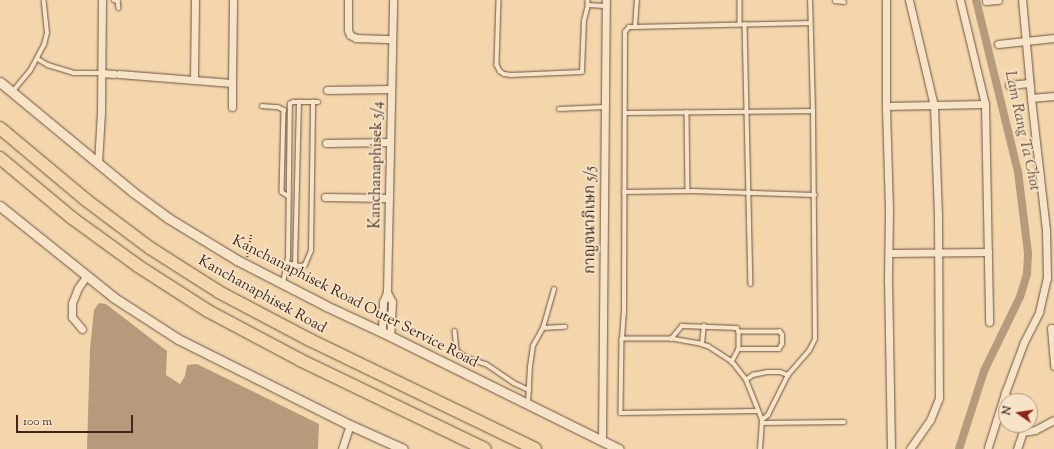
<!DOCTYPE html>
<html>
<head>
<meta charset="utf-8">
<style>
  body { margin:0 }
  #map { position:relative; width:1054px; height:449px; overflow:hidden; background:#f3d6ab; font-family:"Sorts Mill Goudy","Noto Serif Thai",serif }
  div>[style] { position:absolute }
  .water>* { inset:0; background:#b59a7b }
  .canal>* { height:8px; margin:-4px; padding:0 4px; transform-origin:4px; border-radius:4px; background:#b59a7b }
  .path>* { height:1.5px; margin-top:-0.75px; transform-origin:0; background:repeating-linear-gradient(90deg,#3e271f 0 1px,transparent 0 3px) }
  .roads { filter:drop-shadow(0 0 1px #6b5342) drop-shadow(0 0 1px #6b5342) }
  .lane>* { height:3.5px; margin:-1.75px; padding:0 1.75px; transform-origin:1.75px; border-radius:1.75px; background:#f7e4c8 }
  .street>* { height:7px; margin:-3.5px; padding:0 3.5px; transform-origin:3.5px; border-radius:3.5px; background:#f7e4c8 }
  .secondary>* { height:9px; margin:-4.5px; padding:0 4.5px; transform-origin:4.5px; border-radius:4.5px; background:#f7e4c8 }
  .highway>* { height:12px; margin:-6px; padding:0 6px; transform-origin:6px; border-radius:6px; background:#f3d6ab }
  span { translate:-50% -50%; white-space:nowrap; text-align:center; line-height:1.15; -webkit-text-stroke:3.5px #f7e4c8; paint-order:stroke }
  .street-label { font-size:15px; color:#3e271f }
  .water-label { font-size:16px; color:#624a3b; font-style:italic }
  .north { position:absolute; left:998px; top:393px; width:40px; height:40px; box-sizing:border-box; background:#f7e4c8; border:1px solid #ad9884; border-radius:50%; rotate:283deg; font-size:11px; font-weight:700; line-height:16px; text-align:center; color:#3e271f }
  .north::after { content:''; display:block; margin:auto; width:14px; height:18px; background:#8f2418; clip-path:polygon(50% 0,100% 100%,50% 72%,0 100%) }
  .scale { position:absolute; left:16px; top:415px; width:117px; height:18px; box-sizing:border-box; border:2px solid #3e271f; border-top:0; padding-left:5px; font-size:12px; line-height:14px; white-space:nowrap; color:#3e271f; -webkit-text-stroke:3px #f7e4c8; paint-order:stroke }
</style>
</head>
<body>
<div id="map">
  <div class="water">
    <i style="clip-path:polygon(99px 303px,106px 304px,167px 351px,166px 375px,180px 384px,185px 376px,187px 365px,197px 364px,319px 424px,318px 449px,87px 449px,90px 349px,94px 310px)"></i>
  </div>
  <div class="canal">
    <i style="left:959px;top:449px;width:82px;rotate:-72.2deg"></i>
    <i style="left:984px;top:371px;width:82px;rotate:-64.1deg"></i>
    <i style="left:1020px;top:297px;width:24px;rotate:-73deg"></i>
    <i style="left:1027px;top:274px;width:21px;rotate:-87deg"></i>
    <i style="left:1028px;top:253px;width:82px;rotate:-97deg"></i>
    <i style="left:1018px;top:172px;width:177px;rotate:-103.7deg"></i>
  </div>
  <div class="path">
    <i style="left:247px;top:257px;width:23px;rotate:-80deg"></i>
  </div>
  <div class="roads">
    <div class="lane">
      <i style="left:114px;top:0;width:4px;rotate:14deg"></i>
      <i style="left:118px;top:1px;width:7px;rotate:82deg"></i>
      <i style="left:499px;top:0;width:65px;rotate:91.8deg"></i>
      <i style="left:497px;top:65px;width:7px;rotate:63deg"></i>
      <i style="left:500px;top:71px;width:5px;rotate:37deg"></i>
      <i style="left:504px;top:74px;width:7px;rotate:8deg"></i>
      <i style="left:511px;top:75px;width:71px;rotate:-2.4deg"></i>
      <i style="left:582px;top:72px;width:51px;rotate:-87.8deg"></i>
      <i style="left:584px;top:21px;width:16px;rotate:-76deg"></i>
      <i style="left:588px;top:0;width:5px;rotate:90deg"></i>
      <i style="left:588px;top:5px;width:17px;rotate:3deg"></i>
      <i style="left:740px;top:0;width:24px;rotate:90deg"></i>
      <i style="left:835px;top:1px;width:9px;rotate:6deg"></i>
      <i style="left:745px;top:24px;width:260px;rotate:88.7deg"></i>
      <i style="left:635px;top:27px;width:27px;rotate:-86deg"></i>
      <i style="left:38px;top:59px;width:12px;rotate:31deg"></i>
      <i style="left:48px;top:65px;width:27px;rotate:17deg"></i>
      <i style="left:74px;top:73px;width:28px"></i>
      <i style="left:13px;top:91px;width:26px;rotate:-50deg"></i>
      <i style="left:30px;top:71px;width:30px;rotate:-62deg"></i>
      <i style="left:44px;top:45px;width:12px;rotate:-76deg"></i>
      <i style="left:47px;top:33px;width:31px;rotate:-96deg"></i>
      <i style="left:262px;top:106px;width:16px;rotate:4deg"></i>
      <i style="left:278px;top:107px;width:7px;rotate:27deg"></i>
      <i style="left:284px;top:110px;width:82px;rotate:91.4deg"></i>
      <i style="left:282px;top:192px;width:7px;rotate:34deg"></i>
      <i style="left:559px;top:109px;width:46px;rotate:-2.5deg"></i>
      <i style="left:687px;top:112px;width:79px;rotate:89.3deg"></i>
      <i style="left:625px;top:113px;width:188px;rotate:-0.6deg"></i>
      <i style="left:624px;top:192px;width:69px;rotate:-0.8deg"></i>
      <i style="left:693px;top:191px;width:122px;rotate:1.9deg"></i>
      <i style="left:287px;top:263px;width:13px;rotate:13deg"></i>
      <i style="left:300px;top:266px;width:5px;rotate:-11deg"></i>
      <i style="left:305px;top:265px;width:15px;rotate:-67deg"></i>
      <i style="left:311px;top:251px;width:149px;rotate:-89.2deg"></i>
      <i style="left:295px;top:265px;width:163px;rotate:-88.6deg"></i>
      <i style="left:283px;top:283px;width:26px;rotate:-79deg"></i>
      <i style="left:288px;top:257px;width:153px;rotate:-89.3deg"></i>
      <i style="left:290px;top:104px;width:4px;rotate:-34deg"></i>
      <i style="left:293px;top:102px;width:25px"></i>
      <i style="left:543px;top:328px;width:22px;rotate:-3deg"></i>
      <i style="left:455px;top:331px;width:20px;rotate:84deg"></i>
      <i style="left:457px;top:351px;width:12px;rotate:35deg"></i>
      <i style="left:467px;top:358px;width:20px;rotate:18deg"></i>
      <i style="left:486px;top:364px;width:34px;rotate:34deg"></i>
      <i style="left:514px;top:383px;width:17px;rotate:25deg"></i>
      <i style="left:622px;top:339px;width:74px;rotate:90.8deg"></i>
      <i style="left:621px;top:413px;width:136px;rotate:-0.8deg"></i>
      <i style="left:671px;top:339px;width:17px;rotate:-50deg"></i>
      <i style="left:682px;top:326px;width:55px;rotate:2.1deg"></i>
      <i style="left:737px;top:328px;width:4px;rotate:63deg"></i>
      <i style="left:739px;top:332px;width:17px;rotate:90deg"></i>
      <i style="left:739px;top:349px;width:15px;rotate:118deg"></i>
      <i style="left:702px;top:344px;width:18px;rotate:-84deg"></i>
      <i style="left:739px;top:349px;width:40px"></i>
      <i style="left:779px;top:349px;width:6px;rotate:-59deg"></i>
      <i style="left:782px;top:344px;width:9px;rotate:-90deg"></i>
      <i style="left:782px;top:335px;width:4px;rotate:-124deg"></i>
      <i style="left:780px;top:332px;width:41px;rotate:180deg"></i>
      <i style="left:746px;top:380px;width:9px;rotate:-36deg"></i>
      <i style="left:753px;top:375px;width:14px;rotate:-12deg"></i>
      <i style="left:767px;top:372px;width:13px"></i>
      <i style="left:780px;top:372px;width:9px;rotate:21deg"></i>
      <i style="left:528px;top:404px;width:37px;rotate:-87deg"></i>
      <i style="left:530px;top:367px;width:21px;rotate:-82deg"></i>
      <i style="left:533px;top:346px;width:21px;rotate:-61deg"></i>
      <i style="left:543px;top:328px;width:40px;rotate:-74deg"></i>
      <i style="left:762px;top:420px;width:8px;rotate:-40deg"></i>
      <i style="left:768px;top:415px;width:45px;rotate:-63.4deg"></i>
      <i style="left:788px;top:375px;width:32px;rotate:-49deg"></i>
      <i style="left:809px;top:351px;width:13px;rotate:-63deg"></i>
      <i style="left:815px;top:339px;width:228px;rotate:-90.5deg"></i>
      <i style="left:813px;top:111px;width:111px;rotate:-91.5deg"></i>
      <i style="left:762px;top:423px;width:82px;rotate:-0.7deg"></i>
      <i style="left:760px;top:449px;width:29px;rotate:-86deg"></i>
      <i style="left:762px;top:420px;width:43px;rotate:-111.8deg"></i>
      <i style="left:746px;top:380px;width:23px;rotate:-128deg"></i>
      <i style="left:732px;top:362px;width:27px;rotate:-147deg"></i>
      <i style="left:709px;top:347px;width:9px;rotate:-162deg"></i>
      <i style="left:700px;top:344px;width:29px;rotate:-170deg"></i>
      <i style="left:671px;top:339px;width:49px;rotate:180deg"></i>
      <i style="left:622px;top:339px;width:26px;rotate:-86deg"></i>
      <i style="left:624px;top:313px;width:281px;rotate:-89.8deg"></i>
      <i style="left:625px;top:32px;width:6px;rotate:-51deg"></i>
      <i style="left:629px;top:27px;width:6px"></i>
      <i style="left:635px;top:27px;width:175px;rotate:-1.3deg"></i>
    </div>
    <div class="street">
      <i style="left:348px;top:0;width:30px;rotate:90deg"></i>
      <i style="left:348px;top:30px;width:5px;rotate:68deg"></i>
      <i style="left:350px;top:35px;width:7px;rotate:27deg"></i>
      <i style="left:356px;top:38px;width:36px;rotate:2deg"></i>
      <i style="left:886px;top:0;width:106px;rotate:90deg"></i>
      <i style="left:909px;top:0;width:109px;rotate:76.7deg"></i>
      <i style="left:934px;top:106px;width:108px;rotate:87.9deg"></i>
      <i style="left:938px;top:214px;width:184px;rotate:89.7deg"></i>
      <i style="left:939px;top:398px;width:24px;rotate:112deg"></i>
      <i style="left:930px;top:420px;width:35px;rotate:125deg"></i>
      <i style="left:960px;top:0;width:107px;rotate:76.5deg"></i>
      <i style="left:986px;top:1px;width:12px;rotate:-5deg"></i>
      <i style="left:998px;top:44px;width:56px;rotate:-6.1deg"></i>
      <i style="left:102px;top:73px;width:12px;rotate:5deg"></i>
      <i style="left:119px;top:74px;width:113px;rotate:4.6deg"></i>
      <i style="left:232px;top:83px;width:83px;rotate:-89.3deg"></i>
      <i style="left:194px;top:80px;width:80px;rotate:-89.3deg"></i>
      <i style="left:232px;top:83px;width:24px;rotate:90deg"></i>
      <i style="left:1009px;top:85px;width:20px;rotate:-6deg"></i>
      <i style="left:327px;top:90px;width:64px;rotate:-0.9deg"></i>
      <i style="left:1031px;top:98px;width:23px;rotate:-5deg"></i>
      <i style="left:326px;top:143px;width:64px;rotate:-0.9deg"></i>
      <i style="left:98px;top:163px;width:51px;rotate:-86.6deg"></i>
      <i style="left:101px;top:112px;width:112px;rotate:-89.5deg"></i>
      <i style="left:325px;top:197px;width:64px;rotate:0.9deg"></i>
      <i style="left:889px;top:253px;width:99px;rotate:-0.6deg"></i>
      <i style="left:387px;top:292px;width:11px;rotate:63deg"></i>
      <i style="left:392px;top:302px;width:34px;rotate:93deg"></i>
      <i style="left:1051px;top:328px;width:38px;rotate:85deg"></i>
      <i style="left:82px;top:329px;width:16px;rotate:-130deg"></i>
      <i style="left:72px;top:317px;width:14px;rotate:-90deg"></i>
      <i style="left:72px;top:303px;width:16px;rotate:-68deg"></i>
      <i style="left:78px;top:288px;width:16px;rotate:-55deg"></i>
      <i style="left:382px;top:332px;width:30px;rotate:-88deg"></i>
      <i style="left:383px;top:302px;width:11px;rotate:-68deg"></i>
      <i style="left:387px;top:292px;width:292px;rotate:-88.8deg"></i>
      <i style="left:1008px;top:401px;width:9px;rotate:-111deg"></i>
      <i style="left:1005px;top:393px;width:54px;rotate:-69.6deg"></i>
      <i style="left:1024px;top:342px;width:34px;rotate:-63deg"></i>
      <i style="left:1039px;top:312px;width:35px;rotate:-77deg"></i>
      <i style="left:1047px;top:278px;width:48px;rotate:-91.2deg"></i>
      <i style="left:1046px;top:230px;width:133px;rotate:-96.5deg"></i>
      <i style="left:1031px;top:98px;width:98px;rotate:-95.2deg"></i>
      <i style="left:1019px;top:425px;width:8px;rotate:60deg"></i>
      <i style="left:1023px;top:432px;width:12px;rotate:-9deg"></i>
      <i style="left:1035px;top:430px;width:21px;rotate:-28deg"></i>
      <i style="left:602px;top:441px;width:441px;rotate:-89.5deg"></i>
      <i style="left:988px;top:447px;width:57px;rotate:-72.5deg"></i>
      <i style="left:342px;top:449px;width:25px;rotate:-72deg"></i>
      <i style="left:891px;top:449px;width:168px;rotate:-91deg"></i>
      <i style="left:888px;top:281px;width:72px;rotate:-89.2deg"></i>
      <i style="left:889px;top:209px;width:103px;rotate:-91.7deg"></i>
      <i style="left:886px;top:106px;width:99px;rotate:-1.2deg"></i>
      <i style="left:985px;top:104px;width:218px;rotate:88.9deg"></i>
      <i style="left:1017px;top:449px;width:18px;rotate:-71deg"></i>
    </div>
    <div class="secondary">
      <i style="left:0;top:82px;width:173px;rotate:39.6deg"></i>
      <i style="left:133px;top:192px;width:44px;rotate:36.6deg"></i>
      <i style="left:168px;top:218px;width:81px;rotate:31.3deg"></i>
      <i style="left:237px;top:260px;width:100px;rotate:27.3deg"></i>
      <i style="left:326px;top:306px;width:62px;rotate:24.9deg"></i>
      <i style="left:382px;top:332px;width:264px;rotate:26.3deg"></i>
      <i style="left:0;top:206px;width:145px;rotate:38.8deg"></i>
      <i style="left:113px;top:297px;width:77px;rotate:32.9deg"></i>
      <i style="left:178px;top:339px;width:192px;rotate:26.6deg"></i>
      <i style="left:350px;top:425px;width:58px;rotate:24.4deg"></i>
    </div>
    <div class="highway">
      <i style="left:0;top:128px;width:112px;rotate:39.9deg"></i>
      <i style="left:86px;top:200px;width:80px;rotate:36.9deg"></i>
      <i style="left:150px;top:248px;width:82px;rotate:32.5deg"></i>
      <i style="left:219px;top:292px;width:103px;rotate:27.8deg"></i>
      <i style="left:310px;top:340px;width:250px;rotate:25.8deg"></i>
      <i style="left:0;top:158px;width:94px;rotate:39.8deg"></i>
      <i style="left:72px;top:218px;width:82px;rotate:36deg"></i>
      <i style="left:138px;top:266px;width:83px;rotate:32.7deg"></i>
      <i style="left:208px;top:311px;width:104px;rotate:28deg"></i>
      <i style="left:300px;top:360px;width:205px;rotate:25.7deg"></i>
    </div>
  </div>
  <div class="street-label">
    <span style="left:377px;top:165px;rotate:-89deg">Kanchanaphisek 5/4</span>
    <span style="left:591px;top:220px;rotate:-90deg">กาญจนาภิเษก 5/5</span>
    <span style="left:262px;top:295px;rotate:29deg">Kanchanaphisek Road</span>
    <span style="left:355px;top:302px;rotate:27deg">Kanchanaphisek Road Outer Service Road</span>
  </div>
  <div class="water-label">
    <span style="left:1021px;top:131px;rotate:78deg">Lam Rang Ta Chot</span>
  </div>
  <div class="north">N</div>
  <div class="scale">100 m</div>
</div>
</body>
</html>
